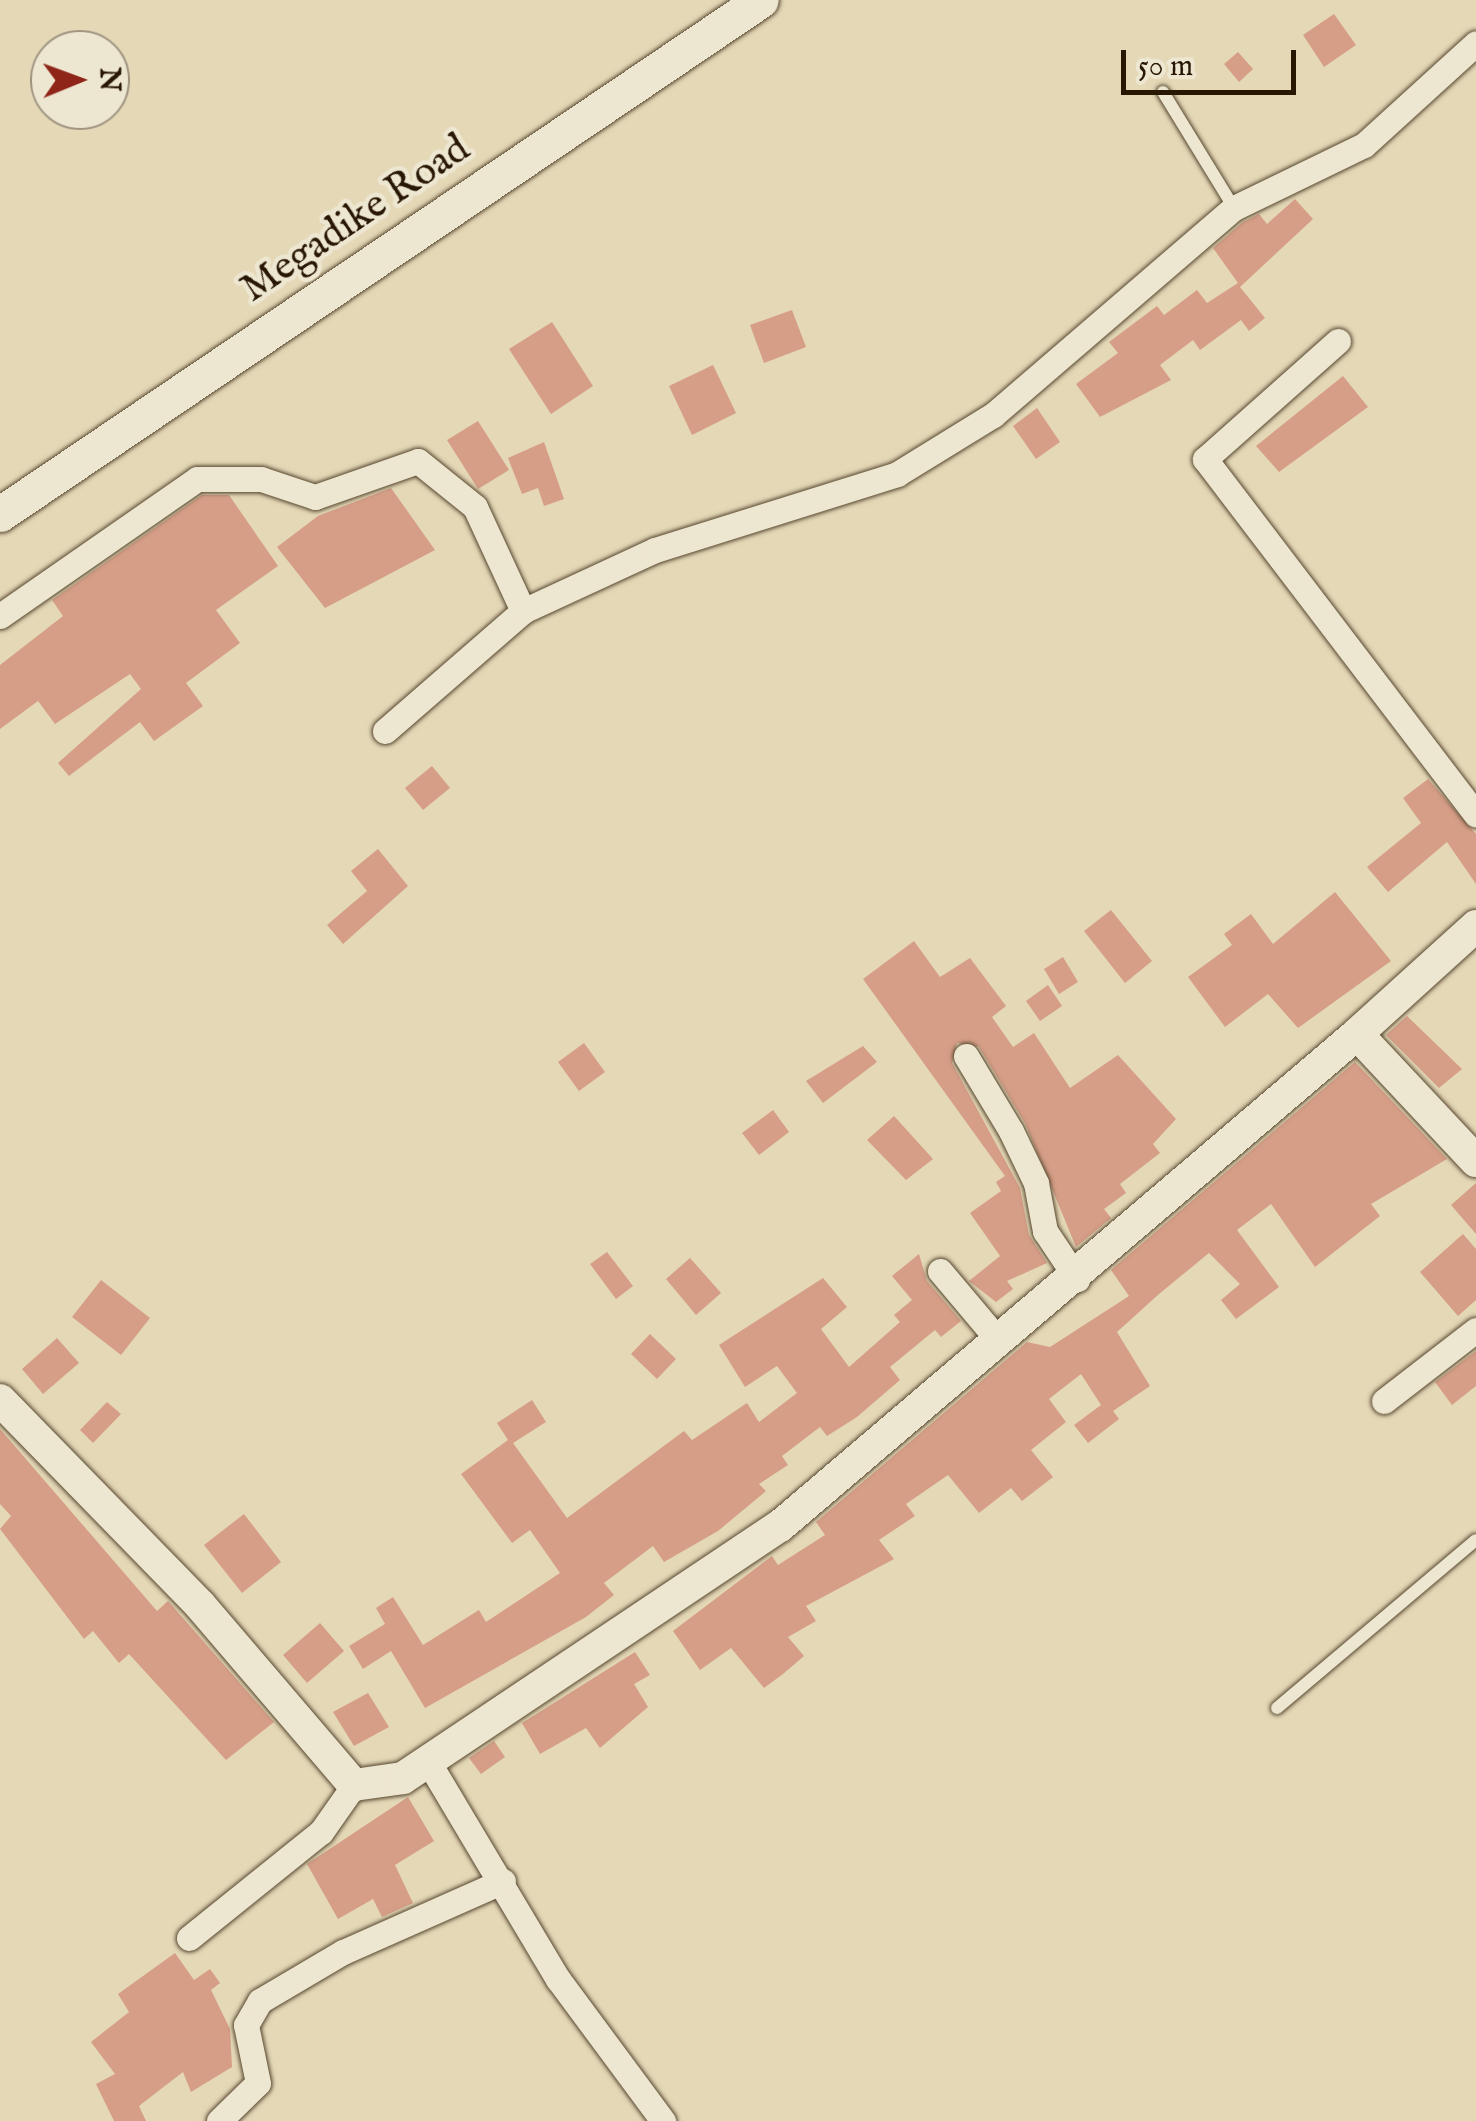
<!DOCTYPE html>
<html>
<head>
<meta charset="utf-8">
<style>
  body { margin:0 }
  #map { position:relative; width:1476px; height:2121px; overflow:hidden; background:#e4d8b7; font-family:"IM FELL English",serif }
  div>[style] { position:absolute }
  .building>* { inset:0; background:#d69e87 }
  .roads { filter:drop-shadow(0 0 2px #57472f) drop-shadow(0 0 2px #57472f) }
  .service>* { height:12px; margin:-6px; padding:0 6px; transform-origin:6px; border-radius:6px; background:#ede6d0 }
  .minor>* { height:25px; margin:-12.5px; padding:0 12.5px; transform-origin:12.5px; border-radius:12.5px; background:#ede6d0 }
  .tertiary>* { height:32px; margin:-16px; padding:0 16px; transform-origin:16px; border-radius:16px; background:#ede6d0 }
  .secondary>* { height:35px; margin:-17.5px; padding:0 17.5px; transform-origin:17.5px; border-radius:17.5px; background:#ede6d0 }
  span { translate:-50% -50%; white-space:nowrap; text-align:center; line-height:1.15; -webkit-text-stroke:9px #ede6d0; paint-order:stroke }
  .street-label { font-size:40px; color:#281702 }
  .north { position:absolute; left:30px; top:30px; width:100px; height:100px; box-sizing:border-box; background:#ede6d0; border:2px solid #9e937e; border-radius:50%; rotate:89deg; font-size:28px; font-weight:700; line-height:40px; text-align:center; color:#281702 }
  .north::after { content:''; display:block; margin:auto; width:35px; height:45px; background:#8f2418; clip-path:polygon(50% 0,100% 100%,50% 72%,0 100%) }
  .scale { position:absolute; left:1121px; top:50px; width:175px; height:45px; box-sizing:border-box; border:5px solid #281702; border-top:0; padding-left:12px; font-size:30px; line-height:35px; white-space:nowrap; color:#281702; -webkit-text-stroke:8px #ede6d0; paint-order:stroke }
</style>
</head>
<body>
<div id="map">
  <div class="building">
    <i style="clip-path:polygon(1334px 14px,1356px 45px,1324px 67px,1303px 35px)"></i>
    <i style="clip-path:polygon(1238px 52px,1253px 69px,1239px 82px,1224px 64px)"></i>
    <i style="clip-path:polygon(1295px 199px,1313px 219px,1240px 287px,1265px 318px,1249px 331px,1241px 320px,1200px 350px,1193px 340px,1160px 365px,1171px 380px,1100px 417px,1076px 384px,1118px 353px,1109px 342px,1157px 306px,1164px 315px,1197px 290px,1207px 303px,1238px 283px,1213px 248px,1243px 222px,1259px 214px,1267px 224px)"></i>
    <i style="clip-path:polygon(792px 310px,806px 347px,764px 363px,750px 325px)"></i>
    <i style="clip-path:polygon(552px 322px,593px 386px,551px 414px,509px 349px)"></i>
    <i style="clip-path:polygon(713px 365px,736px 413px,692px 435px,669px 386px)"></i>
    <i style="clip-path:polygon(1343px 376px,1368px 407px,1279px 472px,1256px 446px)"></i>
    <i style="clip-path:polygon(1037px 408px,1060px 442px,1036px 459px,1013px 426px)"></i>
    <i style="clip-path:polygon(478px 421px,509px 470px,478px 489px,447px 440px)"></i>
    <i style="clip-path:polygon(544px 442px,564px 499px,544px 506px,538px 488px,522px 494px,508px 458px)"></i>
    <i style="clip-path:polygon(391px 488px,435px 550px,325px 608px,277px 547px,318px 516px)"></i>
    <i style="clip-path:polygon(202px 495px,229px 495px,278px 566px,216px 610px,240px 643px,186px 683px,203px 706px,154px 741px,140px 722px,69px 776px,58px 763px,141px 689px,130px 674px,55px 724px,38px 701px,0 729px,0 665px,63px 616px,52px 600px)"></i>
    <i style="clip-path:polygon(432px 766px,450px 788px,423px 810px,405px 788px)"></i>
    <i style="clip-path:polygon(1428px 779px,1476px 834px,1476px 884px,1447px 842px,1388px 892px,1367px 867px,1421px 823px,1403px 798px)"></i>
    <i style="clip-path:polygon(378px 849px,408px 886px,343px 944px,327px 925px,367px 891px,351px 871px)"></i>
    <i style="clip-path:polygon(1335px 892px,1391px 961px,1298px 1028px,1268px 994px,1225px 1027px,1188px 977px,1232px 945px,1224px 934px,1251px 914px,1273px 944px)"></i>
    <i style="clip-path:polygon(1111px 910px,1152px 961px,1125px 983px,1084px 931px)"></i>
    <i style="clip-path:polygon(914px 941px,940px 977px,970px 958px,1006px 1006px,992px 1017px,1013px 1047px,1034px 1033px,1070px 1088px,1118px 1055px,1176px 1119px,1153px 1144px,1160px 1153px,1120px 1184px,1126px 1193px,1104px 1209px,1111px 1218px,1076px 1247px,1025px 1123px,979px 1047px,957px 1043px,952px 1063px,1020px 1188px,1029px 1235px,1047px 1263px,1007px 1281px,1013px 1289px,996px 1302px,969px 1281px,1000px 1256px,970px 1213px,1001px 1191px,996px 1182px,1005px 1176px,863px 979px)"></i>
    <i style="clip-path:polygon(1063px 957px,1078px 982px,1059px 994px,1044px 969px)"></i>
    <i style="clip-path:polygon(1048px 985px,1062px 1006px,1040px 1021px,1026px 1001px)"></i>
    <i style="clip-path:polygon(1407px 1016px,1462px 1069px,1439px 1088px,1386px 1035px)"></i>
    <i style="clip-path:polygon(584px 1043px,605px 1072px,579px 1091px,558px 1062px)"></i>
    <i style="clip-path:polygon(863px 1046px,877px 1062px,823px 1103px,806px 1081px)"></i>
    <i style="clip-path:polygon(1355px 1062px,1447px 1159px,1371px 1204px,1380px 1216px,1315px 1267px,1271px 1204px,1237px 1230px,1279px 1287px,1236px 1319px,1221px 1300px,1240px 1284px,1209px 1253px,1159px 1294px,1117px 1332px,1150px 1386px,1113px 1411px,1119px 1419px,1088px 1443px,1074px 1425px,1101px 1405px,1081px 1374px,1049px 1399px,1066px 1422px,1031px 1450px,1053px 1477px,1022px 1501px,1011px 1488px,979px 1513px,948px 1475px,906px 1504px,915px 1516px,879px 1540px,894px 1559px,806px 1606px,816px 1621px,788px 1637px,804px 1656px,783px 1674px,764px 1688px,731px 1648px,700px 1670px,673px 1631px,772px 1556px,778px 1565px,825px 1535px,816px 1522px,1027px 1342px,1050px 1347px,1129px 1296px,1111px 1270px)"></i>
    <i style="clip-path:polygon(773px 1110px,789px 1132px,759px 1155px,742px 1133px)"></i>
    <i style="clip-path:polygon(894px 1116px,933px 1159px,906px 1180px,867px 1140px)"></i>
    <i style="clip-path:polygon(1476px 1183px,1476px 1234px,1451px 1205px)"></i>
    <i style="clip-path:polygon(1463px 1234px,1476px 1249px,1476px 1300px,1458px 1316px,1420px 1272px)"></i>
    <i style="clip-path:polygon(607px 1252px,633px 1286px,616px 1299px,590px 1264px)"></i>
    <i style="clip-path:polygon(919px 1254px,927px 1281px,961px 1321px,941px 1337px,935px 1330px,890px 1367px,900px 1380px,857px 1417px,827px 1436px,820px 1427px,782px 1456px,788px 1465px,759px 1484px,766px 1491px,718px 1531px,664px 1562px,653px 1546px,604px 1583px,614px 1595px,586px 1617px,425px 1708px,391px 1651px,363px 1669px,349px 1646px,385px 1624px,376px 1608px,393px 1597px,423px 1645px,479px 1610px,486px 1622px,560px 1573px,530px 1530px,512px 1543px,461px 1474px,508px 1440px,497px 1423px,532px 1400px,546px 1422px,513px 1443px,567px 1518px,684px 1431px,692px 1440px,747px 1403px,759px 1422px,797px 1393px,777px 1366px,745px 1387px,719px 1345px,823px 1278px,847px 1307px,821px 1329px,849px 1367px,900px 1322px,894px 1315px,912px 1300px,892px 1276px)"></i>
    <i style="clip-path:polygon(690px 1258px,721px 1293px,696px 1315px,666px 1279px)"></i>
    <i style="clip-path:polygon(101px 1280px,150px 1318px,121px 1355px,72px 1317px)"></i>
    <i style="clip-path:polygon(650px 1334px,676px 1359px,657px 1379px,631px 1354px)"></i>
    <i style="clip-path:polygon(57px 1338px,79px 1363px,43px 1394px,22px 1369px)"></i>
    <i style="clip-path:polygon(1476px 1351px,1476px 1386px,1452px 1405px,1435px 1382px)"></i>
    <i style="clip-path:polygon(107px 1402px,121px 1414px,93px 1443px,80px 1430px)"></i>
    <i style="clip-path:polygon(0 1429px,157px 1611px,168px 1601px,274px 1722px,226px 1760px,129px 1654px,119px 1663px,93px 1631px,84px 1639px,0 1529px,11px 1516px,0 1504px)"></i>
    <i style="clip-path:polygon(244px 1514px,281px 1562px,242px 1593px,204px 1545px)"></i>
    <i style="clip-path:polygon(320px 1623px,344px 1651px,307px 1683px,283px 1655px)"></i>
    <i style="clip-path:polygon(635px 1652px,650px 1675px,634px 1684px,648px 1707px,600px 1748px,586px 1728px,540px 1754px,522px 1723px)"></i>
    <i style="clip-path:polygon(368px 1693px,389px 1727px,354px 1746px,333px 1712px)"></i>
    <i style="clip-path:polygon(494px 1741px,505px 1757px,481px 1774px,469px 1758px)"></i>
    <i style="clip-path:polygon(408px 1797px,434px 1841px,395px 1865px,413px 1903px,382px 1917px,373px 1899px,338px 1919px,307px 1864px)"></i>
    <i style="clip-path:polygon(175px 1953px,194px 1980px,210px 1969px,220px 1983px,211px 1990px,230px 2029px,232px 2067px,191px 2092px,183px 2072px,139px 2106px,146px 2121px,114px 2121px,96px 2084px,115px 2074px,91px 2042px,129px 2012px,118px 1994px)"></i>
  </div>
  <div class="roads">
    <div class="service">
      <i style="left:1163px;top:92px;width:136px;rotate:58.5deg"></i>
      <i style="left:1277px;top:1708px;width:260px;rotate:-40.2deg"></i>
    </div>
    <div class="minor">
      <i style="left:1338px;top:341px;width:178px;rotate:138.4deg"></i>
      <i style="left:1205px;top:459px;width:447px;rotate:52.7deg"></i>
      <i style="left:0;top:616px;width:240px;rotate:-34.8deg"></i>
      <i style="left:197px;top:479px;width:64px"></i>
      <i style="left:261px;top:479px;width:57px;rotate:18.4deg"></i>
      <i style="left:315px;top:497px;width:109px;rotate:-19.3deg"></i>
      <i style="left:418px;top:461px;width:73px;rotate:38.9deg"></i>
      <i style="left:475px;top:507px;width:115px;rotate:65.2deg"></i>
      <i style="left:385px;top:731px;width:183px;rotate:-41deg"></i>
      <i style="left:523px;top:611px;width:145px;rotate:-24.8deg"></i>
      <i style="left:655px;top:550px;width:254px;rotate:-17.4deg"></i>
      <i style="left:897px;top:474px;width:113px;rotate:-31.6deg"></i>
      <i style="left:993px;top:415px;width:318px;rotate:-40.7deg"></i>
      <i style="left:1234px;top:208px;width:144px;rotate:-25.9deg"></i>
      <i style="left:1364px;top:145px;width:151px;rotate:-42.3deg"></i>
      <i style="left:966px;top:1056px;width:87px;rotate:59deg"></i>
      <i style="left:1011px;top:1131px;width:58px;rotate:64.3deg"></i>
      <i style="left:1036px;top:1183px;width:49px;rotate:79.4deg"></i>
      <i style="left:1045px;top:1231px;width:58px;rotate:56.3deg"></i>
      <i style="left:940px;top:1271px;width:92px;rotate:49.9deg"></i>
      <i style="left:1384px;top:1401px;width:116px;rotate:-37.7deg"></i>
      <i style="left:429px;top:1763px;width:252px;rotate:59.2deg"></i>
      <i style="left:558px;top:1979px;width:177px;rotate:53.5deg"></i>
      <i style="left:189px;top:1938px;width:169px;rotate:-38.8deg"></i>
      <i style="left:321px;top:1832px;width:57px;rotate:-54.9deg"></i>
      <i style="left:219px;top:2121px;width:54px;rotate:-44.3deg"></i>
      <i style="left:258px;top:2083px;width:59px;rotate:-101.7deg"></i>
      <i style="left:246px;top:2025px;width:28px;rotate:-60deg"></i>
      <i style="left:260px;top:2001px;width:96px;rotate:-30.6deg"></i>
      <i style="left:343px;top:1952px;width:175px;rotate:-23.9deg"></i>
    </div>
    <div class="tertiary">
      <i style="left:1476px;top:926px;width:161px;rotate:137.8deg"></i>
      <i style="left:1357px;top:1034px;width:174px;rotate:46.9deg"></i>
      <i style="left:0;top:1400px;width:286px;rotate:45.7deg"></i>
      <i style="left:200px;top:1605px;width:237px;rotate:49.5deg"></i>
      <i style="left:354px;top:1785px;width:49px;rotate:-8.1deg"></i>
      <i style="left:403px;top:1778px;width:453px;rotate:-33.8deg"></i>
      <i style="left:780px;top:1526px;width:758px;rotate:-40.45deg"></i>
    </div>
    <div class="secondary">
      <i style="left:0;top:514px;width:918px;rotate:-34.04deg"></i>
    </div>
  </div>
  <div class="street-label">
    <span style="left:356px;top:220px;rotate:-34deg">Megadike Road</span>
  </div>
  <div class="north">N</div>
  <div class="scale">50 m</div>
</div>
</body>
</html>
